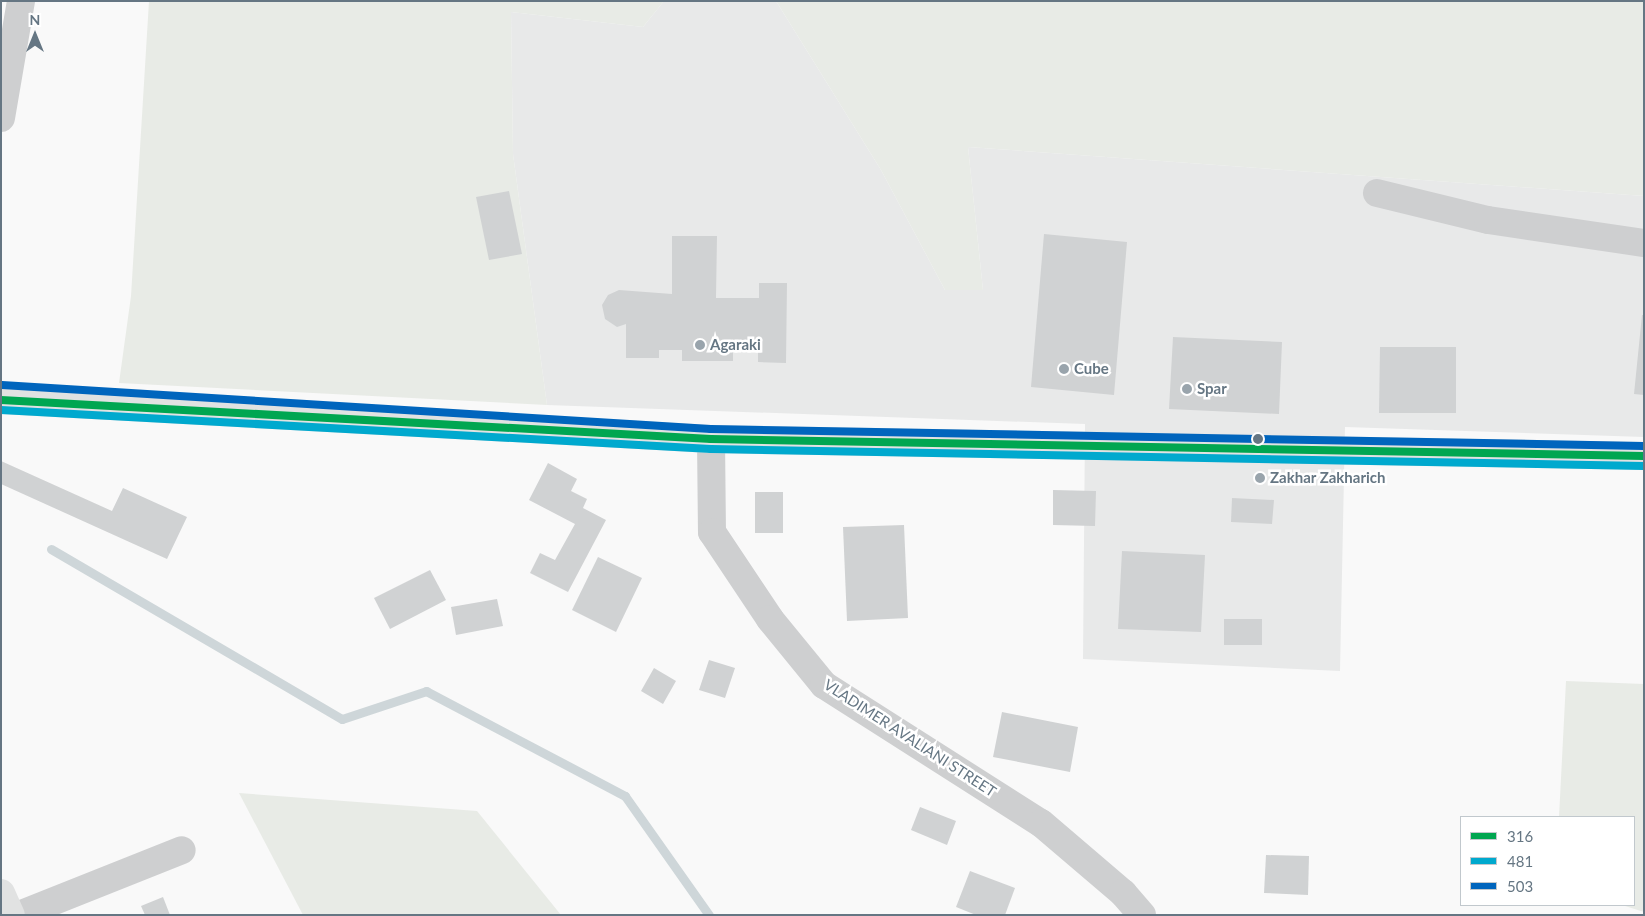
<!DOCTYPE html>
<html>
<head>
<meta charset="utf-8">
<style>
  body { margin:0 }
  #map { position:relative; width:1645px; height:916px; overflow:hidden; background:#f9f9f9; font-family:Lato,sans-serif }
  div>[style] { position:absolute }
  .built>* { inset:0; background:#e8e9e9 }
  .green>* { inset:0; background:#e8ebe6 }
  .stream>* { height:9px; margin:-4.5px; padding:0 4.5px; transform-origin:4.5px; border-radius:4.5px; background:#ced6d9 }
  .building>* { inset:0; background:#d0d2d3 }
  .minor>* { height:28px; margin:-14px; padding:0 14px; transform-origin:14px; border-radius:14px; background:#cecfd0 }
  .major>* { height:28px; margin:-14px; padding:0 14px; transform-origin:14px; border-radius:14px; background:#e1e2e2 }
  .bus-1>* { height:8px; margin:-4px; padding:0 4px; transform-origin:4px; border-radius:4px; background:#00a651 }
  .bus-2>* { height:8px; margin:-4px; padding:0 4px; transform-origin:4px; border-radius:4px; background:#00a9ce }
  .bus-3>* { height:8px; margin:-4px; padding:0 4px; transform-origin:4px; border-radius:4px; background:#0065bd }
  .dots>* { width:14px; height:14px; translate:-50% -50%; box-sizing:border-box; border:2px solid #fff; border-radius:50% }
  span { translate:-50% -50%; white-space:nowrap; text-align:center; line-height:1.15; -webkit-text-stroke:5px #fff; paint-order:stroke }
  .poi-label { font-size:15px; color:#657683; font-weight:700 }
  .left { translate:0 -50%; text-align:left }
  .street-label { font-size:15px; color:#657683 }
  .frame { position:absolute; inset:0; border:2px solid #657683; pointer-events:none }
  .legend { position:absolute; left:1460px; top:816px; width:175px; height:90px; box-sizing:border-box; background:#fff; border:1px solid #c1c8cd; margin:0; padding:6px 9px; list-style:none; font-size:15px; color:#657683 }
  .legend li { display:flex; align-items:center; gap:10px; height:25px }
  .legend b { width:25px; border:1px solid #c1c8cd }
  .north { position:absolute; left:10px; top:10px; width:50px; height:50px; -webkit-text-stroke:4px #fff; paint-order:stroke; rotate:0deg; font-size:14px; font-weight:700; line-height:20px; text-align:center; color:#657683 }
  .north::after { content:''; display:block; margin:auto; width:18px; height:22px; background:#657683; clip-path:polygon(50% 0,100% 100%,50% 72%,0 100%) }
</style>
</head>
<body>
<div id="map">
  <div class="built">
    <i style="clip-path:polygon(664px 1px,776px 1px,881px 170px,945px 290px,983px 290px,968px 147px,1644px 196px,1644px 437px,1345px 427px,1340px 671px,1083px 659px,1085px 424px,547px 405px,513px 154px,511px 12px,643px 27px)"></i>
  </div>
  <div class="green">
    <i style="clip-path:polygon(149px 1px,664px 1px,643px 27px,511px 12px,513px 154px,547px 405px,119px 383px,131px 296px)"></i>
    <i style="clip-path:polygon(776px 1px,1644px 1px,1644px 196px,968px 147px,983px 290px,945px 290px,881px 170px)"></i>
    <i style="clip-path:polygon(1566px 681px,1644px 684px,1644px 912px,1622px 905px,1634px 905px,1634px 817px,1559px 817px)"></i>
    <i style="clip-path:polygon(239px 793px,477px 811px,561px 915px,303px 915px)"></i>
  </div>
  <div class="stream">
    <i style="left:51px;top:549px;width:337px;rotate:30.3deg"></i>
    <i style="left:342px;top:719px;width:89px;rotate:-18.4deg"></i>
    <i style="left:426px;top:691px;width:225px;rotate:27.8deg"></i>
    <i style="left:625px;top:796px;width:146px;rotate:54.8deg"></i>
  </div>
  <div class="building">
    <i style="clip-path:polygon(509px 191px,522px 254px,489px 260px,476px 197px)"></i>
    <i style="clip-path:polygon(1044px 234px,1127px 242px,1114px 395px,1031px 387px)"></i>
    <i style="clip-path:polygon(672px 236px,717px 236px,716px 298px,759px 298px,759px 283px,787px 283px,786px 363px,758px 362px,758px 349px,733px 349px,733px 361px,682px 361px,682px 350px,659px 350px,659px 358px,626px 358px,626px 324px,617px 327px,605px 319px,602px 305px,608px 295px,619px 290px,672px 294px)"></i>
    <i style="clip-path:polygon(1642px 315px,1644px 315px,1644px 395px,1634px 394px)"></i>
    <i style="clip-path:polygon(1173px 337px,1282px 342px,1279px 414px,1169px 409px)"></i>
    <i style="clip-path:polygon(1380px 347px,1456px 347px,1456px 413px,1379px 413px)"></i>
    <i style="clip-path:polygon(1px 461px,112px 511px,123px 488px,187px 517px,167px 559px,1px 484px)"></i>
    <i style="clip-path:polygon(548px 463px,577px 479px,571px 491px,587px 499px,583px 508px,606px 520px,568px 592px,530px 573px,540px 553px,555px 560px,575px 524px,529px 500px)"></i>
    <i style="clip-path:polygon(1053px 490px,1096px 491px,1095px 526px,1053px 525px)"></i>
    <i style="clip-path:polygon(755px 492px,783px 492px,783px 533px,755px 533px)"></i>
    <i style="clip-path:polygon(1232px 498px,1274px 500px,1272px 524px,1231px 522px)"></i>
    <i style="clip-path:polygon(904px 525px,908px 618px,847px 621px,843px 527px)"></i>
    <i style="clip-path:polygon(1122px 551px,1205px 555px,1201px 632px,1118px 629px)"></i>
    <i style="clip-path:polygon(598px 557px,642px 578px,616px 632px,572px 610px)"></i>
    <i style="clip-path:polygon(430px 570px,446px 600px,390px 629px,374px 598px)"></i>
    <i style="clip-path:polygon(497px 599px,503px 626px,456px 635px,451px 607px)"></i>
    <i style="clip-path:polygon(1224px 619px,1262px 619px,1262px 645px,1224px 645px)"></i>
    <i style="clip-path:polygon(709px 660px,735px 668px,725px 698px,699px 690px)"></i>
    <i style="clip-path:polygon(654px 668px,676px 681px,663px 704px,641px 691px)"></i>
    <i style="clip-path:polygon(1002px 712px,1078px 727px,1070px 772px,993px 757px)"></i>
    <i style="clip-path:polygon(920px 807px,956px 821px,947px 845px,911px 830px)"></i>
    <i style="clip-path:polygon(1266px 855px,1309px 856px,1308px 895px,1264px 893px)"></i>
    <i style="clip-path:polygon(970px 871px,1015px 888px,1005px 915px,976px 915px,956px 907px)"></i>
    <i style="clip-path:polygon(163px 897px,170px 915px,145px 915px,141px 906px)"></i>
  </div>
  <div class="minor">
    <i style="left:1px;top:118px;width:119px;rotate:-80.3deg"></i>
    <i style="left:1377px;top:193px;width:114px;rotate:13.7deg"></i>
    <i style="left:1488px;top:220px;width:158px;rotate:8.4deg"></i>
    <i style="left:711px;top:439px;width:93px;rotate:89.4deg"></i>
    <i style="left:712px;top:532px;width:105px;rotate:56.3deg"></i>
    <i style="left:770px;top:619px;width:85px;rotate:50.7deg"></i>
    <i style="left:824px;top:685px;width:257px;rotate:32.5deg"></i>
    <i style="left:1041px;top:823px;width:108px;rotate:40.5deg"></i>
    <i style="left:1123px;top:893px;width:29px;rotate:49deg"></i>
    <i style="left:19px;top:915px;width:175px;rotate:-21.7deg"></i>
  </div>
  <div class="major">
    <i style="left:1px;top:400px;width:711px;rotate:3.14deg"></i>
    <i style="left:711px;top:439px;width:933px;rotate:1.04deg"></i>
    <i style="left:1px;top:893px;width:24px;rotate:66deg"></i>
  </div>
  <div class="bus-1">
    <i style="left:1px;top:400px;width:711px;rotate:3.14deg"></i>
    <i style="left:711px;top:439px;width:933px;rotate:1.04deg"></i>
  </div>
  <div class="bus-2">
    <i style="left:1px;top:410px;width:711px;rotate:3.14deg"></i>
    <i style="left:711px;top:449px;width:933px;rotate:1.04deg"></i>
  </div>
  <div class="bus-3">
    <i style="left:2px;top:385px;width:710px;rotate:3.55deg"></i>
    <i style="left:711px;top:429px;width:933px;rotate:1.04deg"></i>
  </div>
  <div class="dots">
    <i style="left:700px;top:345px;background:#99a4ac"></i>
    <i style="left:1064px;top:369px;background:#99a4ac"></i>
    <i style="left:1187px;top:389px;background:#99a4ac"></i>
    <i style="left:1258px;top:439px;background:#657683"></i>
    <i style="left:1260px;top:478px;background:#99a4ac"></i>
  </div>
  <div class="poi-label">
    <span class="left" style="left:710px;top:345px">Agaraki</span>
    <span class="left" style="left:1074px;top:369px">Cube</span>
    <span class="left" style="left:1197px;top:389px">Spar</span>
    <span class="left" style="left:1270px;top:478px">Zakhar Zakharich</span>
  </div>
  <div class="street-label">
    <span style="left:910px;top:738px;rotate:33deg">VLADIMER AVALIANI STREET</span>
  </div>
  <div class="frame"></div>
  <ul class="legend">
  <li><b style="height:6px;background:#00a651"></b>316</li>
  <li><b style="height:6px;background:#00a9ce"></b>481</li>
  <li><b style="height:6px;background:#0065bd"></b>503</li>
  </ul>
  <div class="north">N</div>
</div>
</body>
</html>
